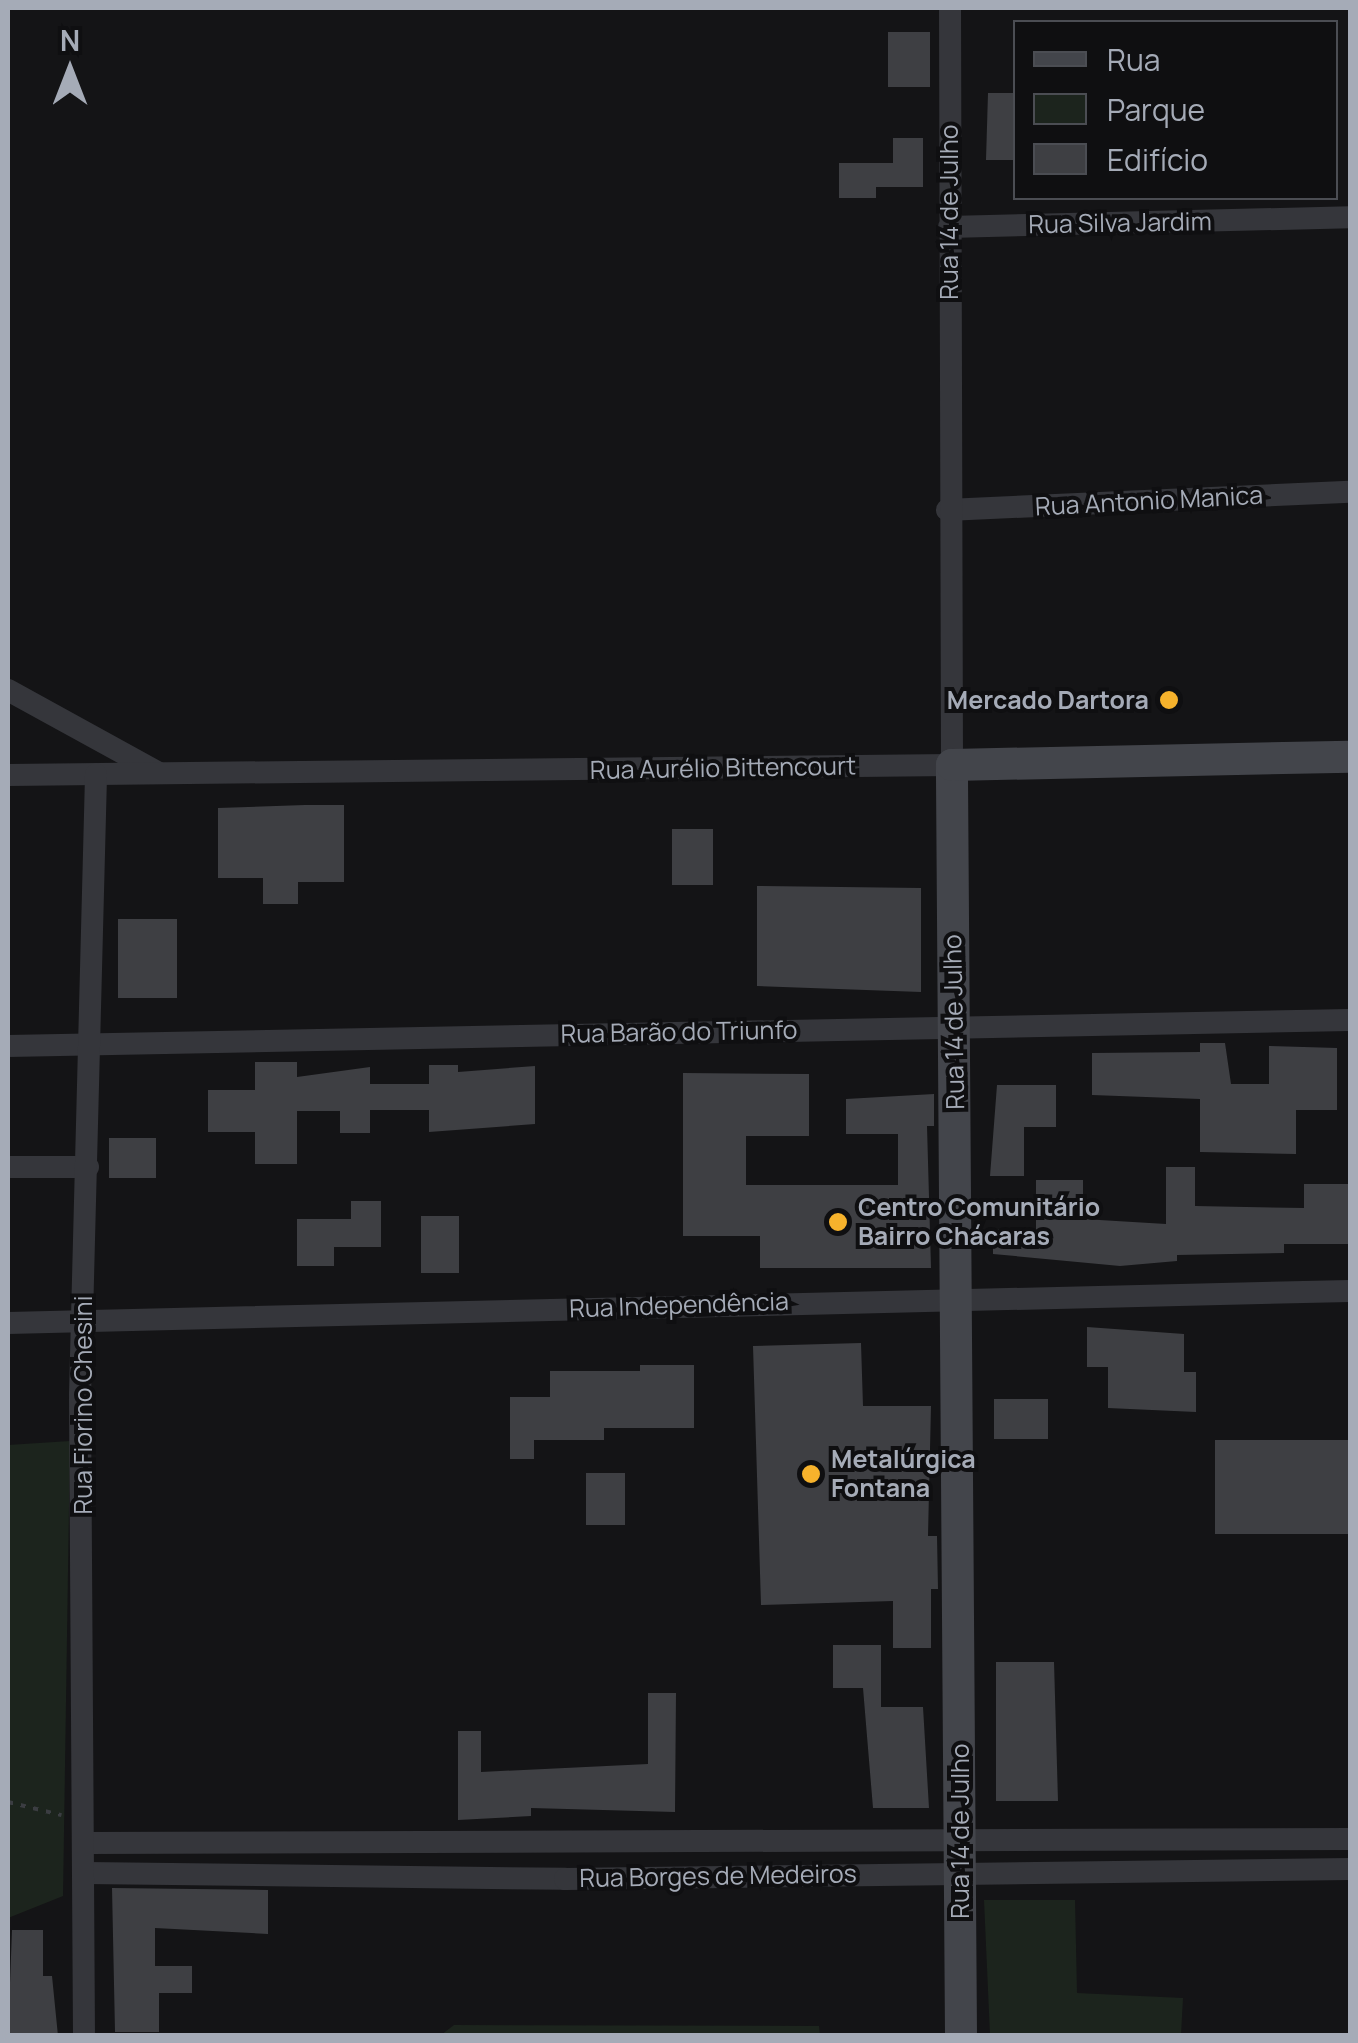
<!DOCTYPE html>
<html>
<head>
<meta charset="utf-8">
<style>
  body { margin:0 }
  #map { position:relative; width:1358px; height:2043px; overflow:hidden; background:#141416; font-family:Manrope,sans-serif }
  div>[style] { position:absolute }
  .green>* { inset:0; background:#1c241d }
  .building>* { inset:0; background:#3e3f43 }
  .path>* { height:4px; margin-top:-2px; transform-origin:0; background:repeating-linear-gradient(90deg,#3b3d42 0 5px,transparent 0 13px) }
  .street>* { height:22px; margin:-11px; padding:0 11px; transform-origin:11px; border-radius:11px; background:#35363b }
  .secondary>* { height:32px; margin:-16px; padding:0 16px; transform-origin:16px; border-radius:16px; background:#43454b }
  .dots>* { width:28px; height:28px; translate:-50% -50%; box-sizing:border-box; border:5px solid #0f0f11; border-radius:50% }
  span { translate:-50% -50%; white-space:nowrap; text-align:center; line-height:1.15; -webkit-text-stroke:8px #0f0f11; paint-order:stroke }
  .street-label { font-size:25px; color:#a5abb7 }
  .poi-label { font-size:25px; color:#a5abb7; font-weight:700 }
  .right { translate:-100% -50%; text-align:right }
  .left { translate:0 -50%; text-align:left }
  .frame { position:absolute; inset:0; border:10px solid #a5abb7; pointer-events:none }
  .legend { position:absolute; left:1013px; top:20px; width:325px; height:180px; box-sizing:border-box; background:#0f0f11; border:2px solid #4b4d53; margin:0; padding:12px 18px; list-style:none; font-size:30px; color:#a5abb7 }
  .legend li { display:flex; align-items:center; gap:20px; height:50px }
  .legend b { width:50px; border:2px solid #4b4d53 }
  .north { position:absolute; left:20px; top:20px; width:100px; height:100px; -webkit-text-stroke:8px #0f0f11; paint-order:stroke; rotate:0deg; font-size:28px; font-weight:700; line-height:40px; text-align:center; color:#a5abb7 }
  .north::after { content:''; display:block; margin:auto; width:35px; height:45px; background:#a5abb7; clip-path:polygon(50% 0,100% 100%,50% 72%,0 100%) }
</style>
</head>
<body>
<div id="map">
  <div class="green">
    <i style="clip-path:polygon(70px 1441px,63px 1896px,8px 1918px,8px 1445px)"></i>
    <i style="clip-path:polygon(984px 1900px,1075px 1900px,1077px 1993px,1183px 1998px,1181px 2035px,990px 2035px)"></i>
    <i style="clip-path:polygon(454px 2025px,819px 2026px,820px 2035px,441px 2035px)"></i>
  </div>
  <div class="building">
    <i style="clip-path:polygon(888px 32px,930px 32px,930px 87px,888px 87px)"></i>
    <i style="clip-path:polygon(988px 93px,1016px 93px,1016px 160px,986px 160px)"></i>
    <i style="clip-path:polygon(893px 138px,923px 138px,923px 187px,876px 187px,876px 198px,839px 198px,839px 163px,893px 163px)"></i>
    <i style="clip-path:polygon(305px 805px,344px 805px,344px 882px,298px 882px,298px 904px,263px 904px,263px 878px,218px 878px,218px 808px)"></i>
    <i style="clip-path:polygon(672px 829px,713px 829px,713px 885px,672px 885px)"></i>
    <i style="clip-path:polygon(757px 886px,921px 888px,921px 992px,757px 986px)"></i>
    <i style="clip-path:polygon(118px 919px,177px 919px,177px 998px,118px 998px)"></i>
    <i style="clip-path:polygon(1200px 1043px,1225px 1043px,1231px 1084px,1269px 1084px,1269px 1046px,1337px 1048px,1337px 1110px,1296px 1110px,1296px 1154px,1200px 1152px,1200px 1099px,1092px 1095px,1092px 1053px,1200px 1052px)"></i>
    <i style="clip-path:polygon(255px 1062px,297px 1062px,297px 1077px,370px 1067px,370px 1084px,429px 1084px,429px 1065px,458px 1065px,458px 1072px,535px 1066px,535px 1124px,429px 1132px,429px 1110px,370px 1110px,370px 1133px,340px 1133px,340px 1111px,297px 1111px,297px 1164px,255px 1164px,255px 1132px,208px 1132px,208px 1090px,255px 1090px)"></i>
    <i style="clip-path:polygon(683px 1073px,809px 1074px,809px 1136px,746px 1136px,746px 1185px,898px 1185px,898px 1134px,846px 1134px,846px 1099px,934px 1094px,934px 1126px,927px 1126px,931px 1268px,760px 1268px,760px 1236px,683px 1236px)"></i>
    <i style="clip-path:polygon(997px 1085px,1056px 1085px,1056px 1127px,1024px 1127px,1024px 1176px,990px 1176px)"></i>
    <i style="clip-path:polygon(109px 1138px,156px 1138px,156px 1178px,109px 1178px)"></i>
    <i style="clip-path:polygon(1166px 1167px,1195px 1167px,1195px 1206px,1304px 1208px,1304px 1184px,1348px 1184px,1348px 1244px,1284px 1244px,1284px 1253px,1177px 1255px,1177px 1261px,1120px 1266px,993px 1254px,993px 1229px,1036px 1229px,1036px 1180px,1083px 1180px,1083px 1219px,1166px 1224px)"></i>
    <i style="clip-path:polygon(351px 1201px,381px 1201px,381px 1247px,334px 1247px,334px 1266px,297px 1266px,297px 1219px,351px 1219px)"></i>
    <i style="clip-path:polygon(421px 1216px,459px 1216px,459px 1273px,421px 1273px)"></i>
    <i style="clip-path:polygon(1087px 1327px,1184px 1334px,1184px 1372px,1196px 1372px,1196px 1412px,1108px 1408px,1108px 1367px,1087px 1367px)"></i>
    <i style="clip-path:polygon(861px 1343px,863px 1406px,931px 1406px,928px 1536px,937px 1536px,938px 1589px,931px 1589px,931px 1648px,893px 1648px,893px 1601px,761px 1605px,753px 1346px)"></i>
    <i style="clip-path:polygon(640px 1365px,694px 1365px,694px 1428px,604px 1428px,604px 1440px,534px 1440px,534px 1459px,510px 1459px,510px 1397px,550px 1397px,550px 1371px,640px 1371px)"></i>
    <i style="clip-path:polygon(994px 1399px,1048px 1399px,1048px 1439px,994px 1439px)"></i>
    <i style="clip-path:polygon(1215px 1440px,1350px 1440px,1350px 1534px,1215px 1534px)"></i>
    <i style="clip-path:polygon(586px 1473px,625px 1473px,625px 1525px,586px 1525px)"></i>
    <i style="clip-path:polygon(833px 1645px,881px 1645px,881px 1707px,923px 1707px,929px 1808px,873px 1808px,863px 1688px,833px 1688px)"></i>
    <i style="clip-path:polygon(996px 1662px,1054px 1662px,1058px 1801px,996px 1801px)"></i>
    <i style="clip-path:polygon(648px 1693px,676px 1693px,675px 1812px,531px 1808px,531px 1816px,458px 1820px,458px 1731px,481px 1731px,481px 1772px,648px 1764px)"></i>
    <i style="clip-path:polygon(112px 1888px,268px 1890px,268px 1934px,155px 1928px,155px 1966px,192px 1966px,192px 1993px,159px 1993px,159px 2032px,115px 2032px)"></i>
    <i style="clip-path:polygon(12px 1930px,43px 1930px,43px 1976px,52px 1976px,58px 2036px,8px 2036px)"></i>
  </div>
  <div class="path">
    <i style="left:8px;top:1802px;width:55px;rotate:13.8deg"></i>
  </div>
  <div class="street">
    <i style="left:949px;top:227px;width:401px;rotate:-1.4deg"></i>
    <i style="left:947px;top:510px;width:403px;rotate:-2.6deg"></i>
    <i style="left:8px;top:690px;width:170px;rotate:28.8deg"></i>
    <i style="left:8px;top:775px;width:944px;rotate:-0.61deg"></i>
    <i style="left:952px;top:765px;width:757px;rotate:-90.15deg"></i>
    <i style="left:8px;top:1046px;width:1342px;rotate:-1.11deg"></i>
    <i style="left:8px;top:1167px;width:80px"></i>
    <i style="left:8px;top:1323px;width:1342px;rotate:-1.37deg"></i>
    <i style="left:86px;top:1843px;width:1264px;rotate:-0.18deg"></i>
    <i style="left:86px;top:1873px;width:479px;rotate:0.7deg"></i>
    <i style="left:565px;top:1879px;width:785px;rotate:-0.73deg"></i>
    <i style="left:84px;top:2036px;width:641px;rotate:-90.36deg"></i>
    <i style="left:80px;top:1395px;width:621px;rotate:-88.52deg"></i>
  </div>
  <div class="secondary">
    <i style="left:961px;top:2036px;width:1271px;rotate:-90.41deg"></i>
    <i style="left:952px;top:765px;width:398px;rotate:-1.2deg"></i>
  </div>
  <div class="dots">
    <i style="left:1169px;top:700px;background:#f6b22c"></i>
    <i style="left:838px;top:1222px;background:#f6b22c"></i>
    <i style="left:811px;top:1474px;background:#f6b22c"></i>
  </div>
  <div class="street-label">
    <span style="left:949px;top:212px;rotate:-90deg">Rua 14 de Julho</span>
    <span style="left:1120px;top:223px;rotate:-1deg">Rua Silva Jardim</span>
    <span style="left:1149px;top:501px;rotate:-3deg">Rua Antonio Manica</span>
    <span style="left:723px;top:768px;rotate:-1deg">Rua Aurélio Bittencourt</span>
    <span style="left:954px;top:1022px;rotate:-91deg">Rua 14 de Julho</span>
    <span style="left:679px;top:1032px;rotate:-1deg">Rua Barão do Triunfo</span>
    <span style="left:679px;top:1305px;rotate:-2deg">Rua Independência</span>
    <span style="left:83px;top:1405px;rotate:-90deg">Rua Fiorino Chesini</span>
    <span style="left:960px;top:1831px;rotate:-90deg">Rua 14 de Julho</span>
    <span style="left:718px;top:1876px;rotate:-1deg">Rua Borges de Medeiros</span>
  </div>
  <div class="poi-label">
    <span class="right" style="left:1149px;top:700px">Mercado Dartora</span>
    <span class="left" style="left:858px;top:1222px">Centro Comunitário<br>Bairro Chácaras</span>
    <span class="left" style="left:831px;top:1474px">Metalúrgica<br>Fontana</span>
  </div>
  <div class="frame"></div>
  <ul class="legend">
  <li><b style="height:12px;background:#43454b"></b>Rua</li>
  <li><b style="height:28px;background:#1c241d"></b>Parque</li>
  <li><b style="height:28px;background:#3e3f43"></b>Edifício</li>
  </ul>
  <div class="north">N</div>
</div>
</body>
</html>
